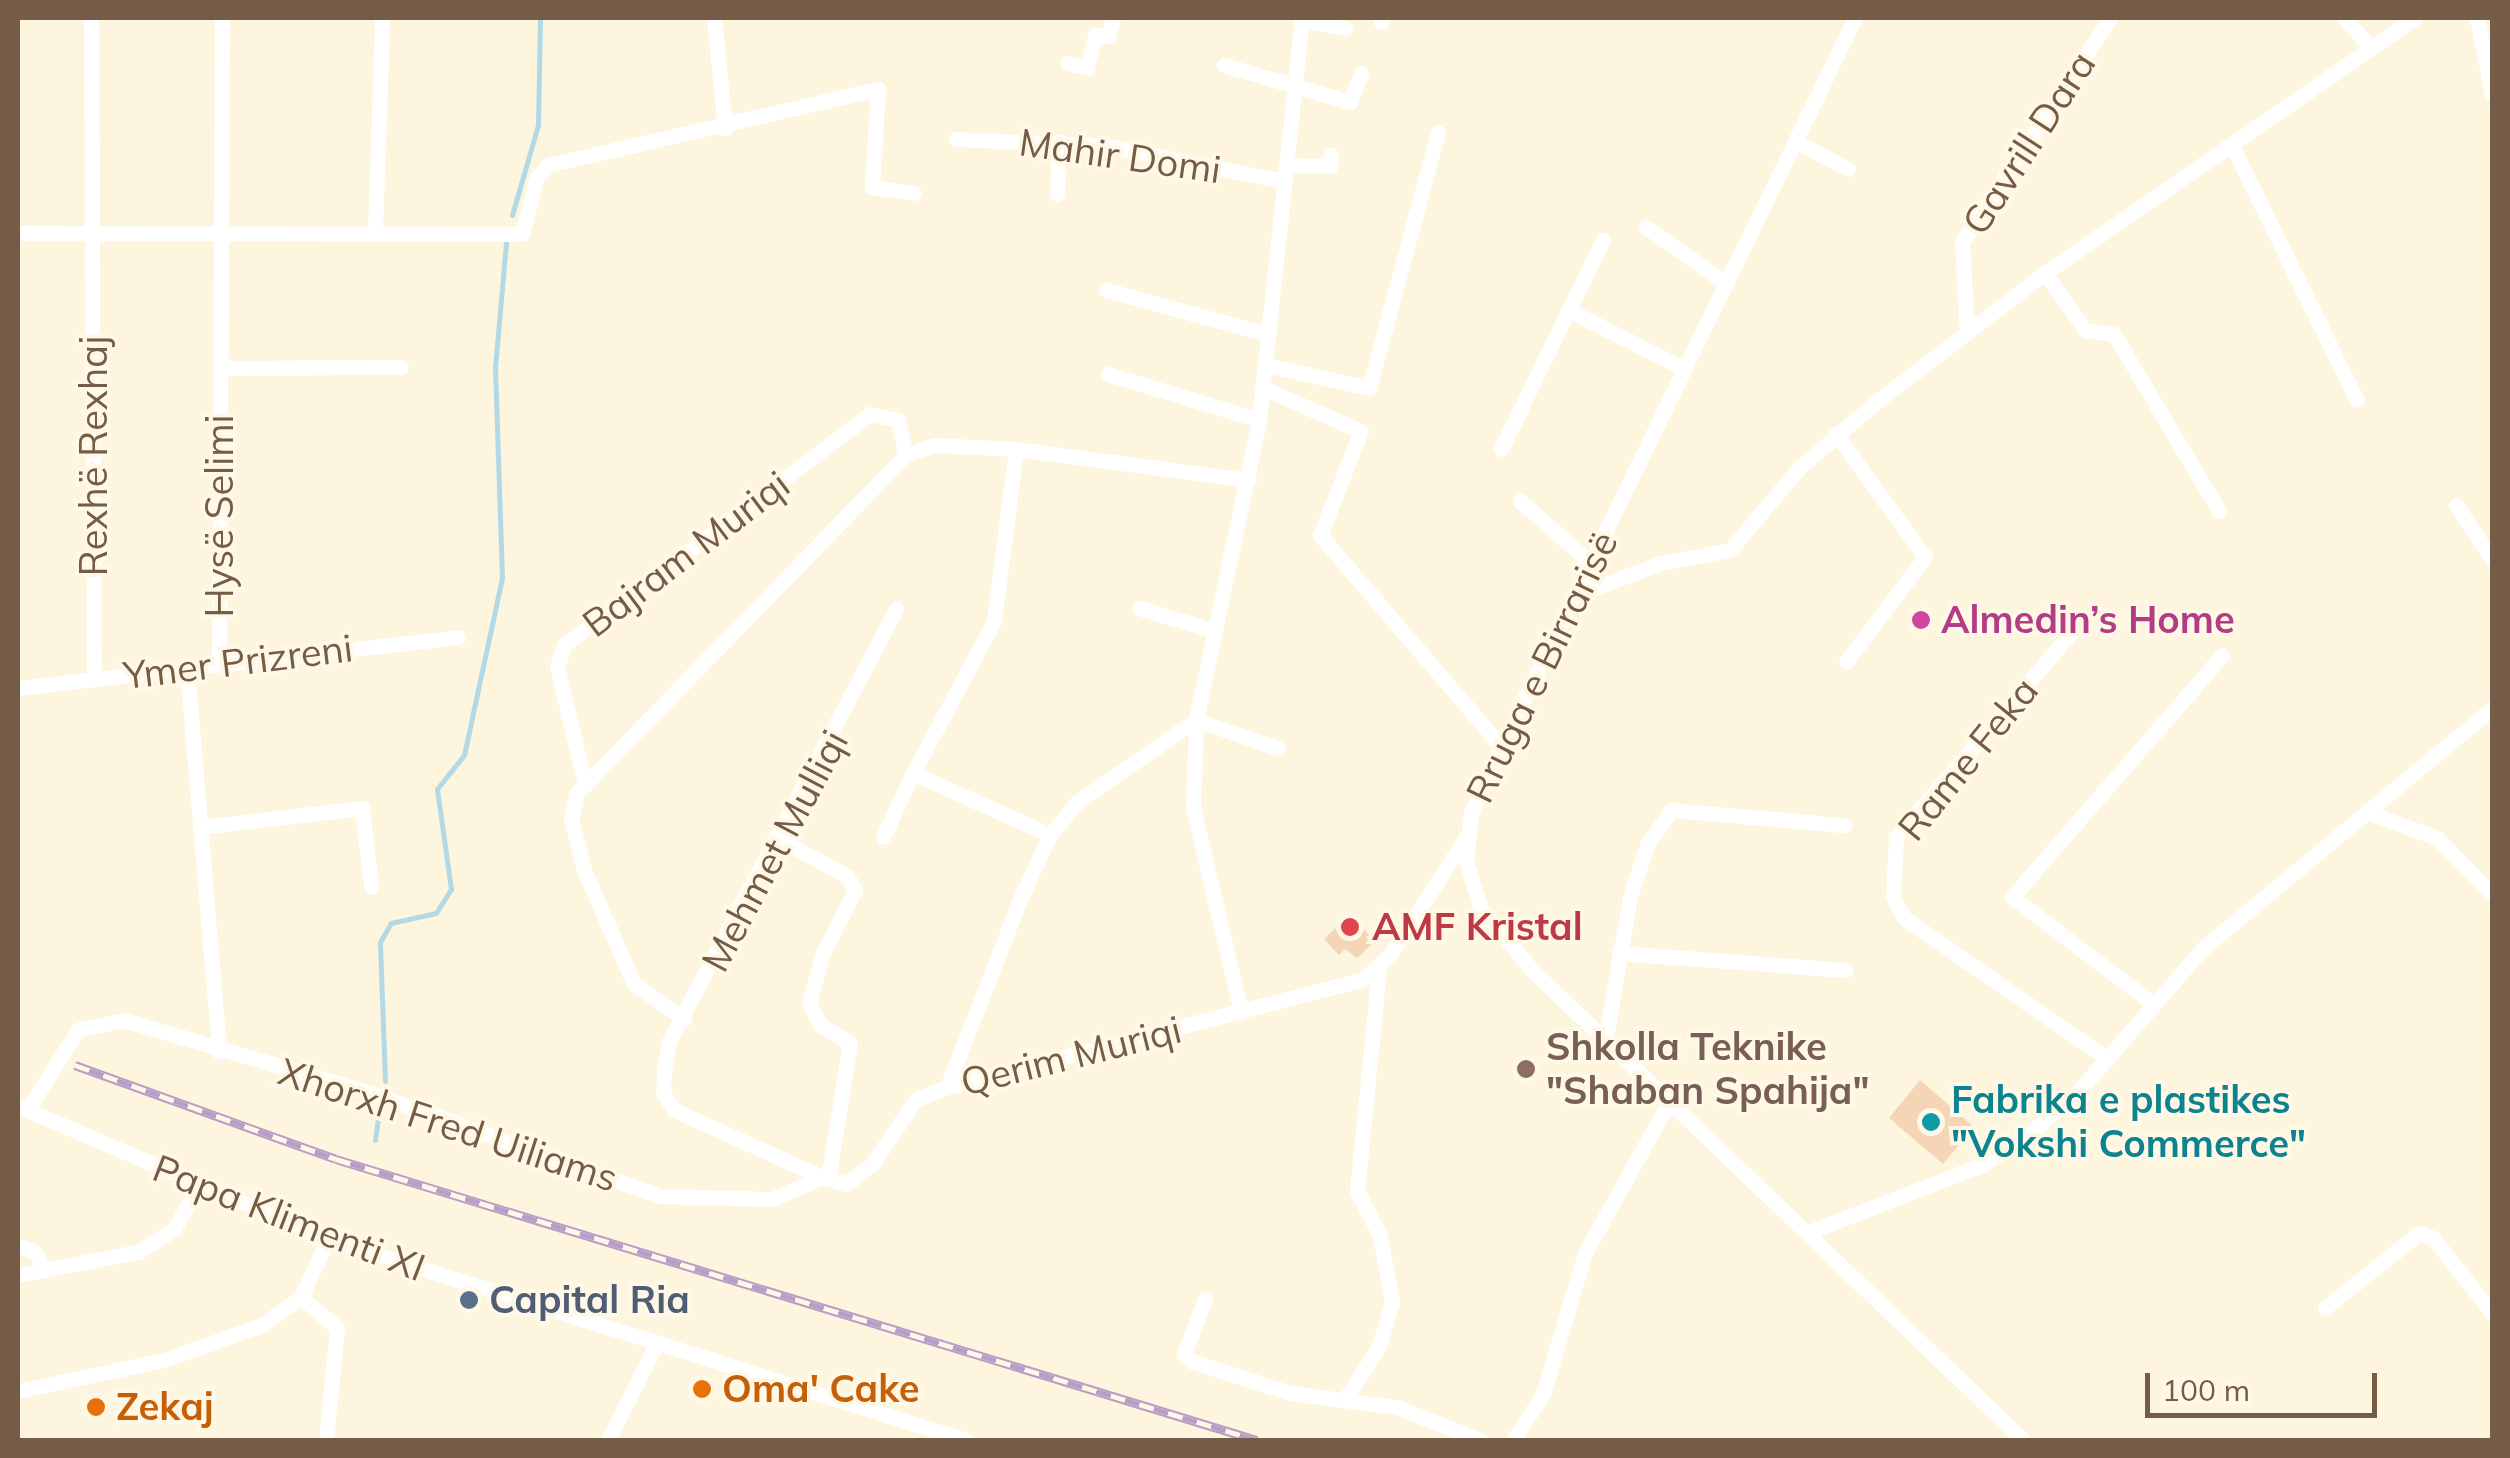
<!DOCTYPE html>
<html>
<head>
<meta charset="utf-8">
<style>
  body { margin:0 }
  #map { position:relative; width:2510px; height:1458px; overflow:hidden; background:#fdf5de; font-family:Mulish,sans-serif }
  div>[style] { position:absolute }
  .stream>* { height:5px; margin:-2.5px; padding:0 2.5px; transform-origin:2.5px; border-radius:2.5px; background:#b3d9e7 }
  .building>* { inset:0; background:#f4d5b5 }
  .minor>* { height:15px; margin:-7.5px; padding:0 7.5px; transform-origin:7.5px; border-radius:7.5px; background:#fff }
  .rail>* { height:9px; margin-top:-4.5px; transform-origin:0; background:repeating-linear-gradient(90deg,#fff8e6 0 15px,#b89ec6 0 30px); box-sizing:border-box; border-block:2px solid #b89ec6 }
  .dots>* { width:28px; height:28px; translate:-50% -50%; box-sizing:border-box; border:5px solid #fff8e6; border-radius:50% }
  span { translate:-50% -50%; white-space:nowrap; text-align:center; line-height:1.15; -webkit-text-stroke:8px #fff8e6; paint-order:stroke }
  .street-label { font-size:38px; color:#745c46 }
  .hotel-label { font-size:38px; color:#b23c85; font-weight:700 }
  .left { translate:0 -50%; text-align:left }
  .health-label { font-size:38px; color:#be3a42; font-weight:700 }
  .education-label { font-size:38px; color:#785e54; font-weight:700 }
  .culture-label { font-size:38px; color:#0d838f; font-weight:700 }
  .service-label { font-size:38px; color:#4e5e75; font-weight:700 }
  .food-label { font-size:38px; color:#c56008; font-weight:700 }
  .frame { position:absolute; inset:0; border:20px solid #745c46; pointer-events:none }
  .scale { position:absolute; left:2145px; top:1373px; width:232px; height:45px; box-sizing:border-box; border:5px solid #745c46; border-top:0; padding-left:12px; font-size:30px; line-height:35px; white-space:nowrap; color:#745c46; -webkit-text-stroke:8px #fff8e6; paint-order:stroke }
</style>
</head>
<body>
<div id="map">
  <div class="stream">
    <i style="left:512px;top:215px;width:94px;rotate:-73.9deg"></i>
    <i style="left:538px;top:125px;width:107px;rotate:-88.9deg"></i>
    <i style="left:385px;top:1081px;width:139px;rotate:-92.1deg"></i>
    <i style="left:380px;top:942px;width:22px;rotate:-60deg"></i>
    <i style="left:391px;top:923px;width:46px;rotate:-12.5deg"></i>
    <i style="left:436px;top:913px;width:28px;rotate:-58deg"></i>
    <i style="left:451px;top:889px;width:101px;rotate:-98deg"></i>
    <i style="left:437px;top:789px;width:43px;rotate:-51.5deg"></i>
    <i style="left:464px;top:755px;width:181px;rotate:-77.9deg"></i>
    <i style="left:502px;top:578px;width:210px;rotate:-91.9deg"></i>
    <i style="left:495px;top:368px;width:126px;rotate:-85deg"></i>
    <i style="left:375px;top:1140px;width:30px;rotate:-82deg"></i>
  </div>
  <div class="building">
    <i style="clip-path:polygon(1350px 915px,1375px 941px,1357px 958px,1345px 949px,1339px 955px,1324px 939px)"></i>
    <i style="clip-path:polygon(1920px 1080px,1974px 1127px,1943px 1164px,1889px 1118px)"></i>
  </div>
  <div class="minor">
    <i style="left:91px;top:18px;width:661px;rotate:89.74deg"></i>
    <i style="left:714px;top:18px;width:111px;rotate:84.3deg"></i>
    <i style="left:1855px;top:18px;width:810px;rotate:115.93deg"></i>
    <i style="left:1501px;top:746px;width:73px;rotate:114.1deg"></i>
    <i style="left:1471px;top:813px;width:48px;rotate:95.9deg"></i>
    <i style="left:1466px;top:861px;width:50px;rotate:72.6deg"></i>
    <i style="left:1481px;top:909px;width:80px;rotate:50.1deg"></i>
    <i style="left:1532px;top:970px;width:680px;rotate:43.75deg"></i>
    <i style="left:2344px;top:18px;width:36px;rotate:48deg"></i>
    <i style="left:2477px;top:18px;width:77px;rotate:78.8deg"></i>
    <i style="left:1302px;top:20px;width:44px;rotate:10.5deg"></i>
    <i style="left:1381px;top:22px;width:4px;rotate:-76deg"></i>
    <i style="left:1067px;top:63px;width:21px;rotate:14deg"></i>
    <i style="left:1087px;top:68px;width:34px;rotate:-76deg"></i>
    <i style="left:1095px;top:35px;width:13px;rotate:4deg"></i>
    <i style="left:1108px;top:36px;width:19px;rotate:-74deg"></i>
    <i style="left:1224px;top:65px;width:131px;rotate:16.4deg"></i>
    <i style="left:1350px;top:102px;width:31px;rotate:-69deg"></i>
    <i style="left:956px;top:139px;width:152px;rotate:2.6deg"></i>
    <i style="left:1108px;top:146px;width:178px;rotate:11.3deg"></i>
    <i style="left:1795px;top:141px;width:60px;rotate:27.8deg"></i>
    <i style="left:2231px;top:144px;width:285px;rotate:63.8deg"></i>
    <i style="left:1285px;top:165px;width:45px;rotate:1.3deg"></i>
    <i style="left:1330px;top:166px;width:11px;rotate:-85deg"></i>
    <i style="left:1057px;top:194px;width:53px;rotate:-87.8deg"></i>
    <i style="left:1646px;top:227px;width:99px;rotate:35.1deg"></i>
    <i style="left:18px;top:233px;width:504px;rotate:0.11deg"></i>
    <i style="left:522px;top:234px;width:59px;rotate:-75.3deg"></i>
    <i style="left:537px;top:177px;width:16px;rotate:-47deg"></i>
    <i style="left:548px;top:165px;width:339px;rotate:-13deg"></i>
    <i style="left:878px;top:89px;width:98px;rotate:93.5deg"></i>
    <i style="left:872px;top:187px;width:42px;rotate:8.1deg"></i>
    <i style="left:375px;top:233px;width:215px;rotate:-88.1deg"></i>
    <i style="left:2045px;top:273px;width:70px;rotate:54.9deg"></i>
    <i style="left:2085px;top:330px;width:29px;rotate:8deg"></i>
    <i style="left:2114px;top:334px;width:206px;rotate:59.3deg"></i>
    <i style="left:1106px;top:290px;width:167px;rotate:15.3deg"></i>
    <i style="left:1568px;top:310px;width:131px;rotate:26.8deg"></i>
    <i style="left:1967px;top:333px;width:91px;rotate:-93.1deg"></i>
    <i style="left:1962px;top:242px;width:268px;rotate:-56.5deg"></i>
    <i style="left:1266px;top:365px;width:106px;rotate:12.6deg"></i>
    <i style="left:1369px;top:388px;width:265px;rotate:-74.9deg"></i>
    <i style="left:220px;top:368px;width:181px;rotate:-0.3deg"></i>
    <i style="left:1108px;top:374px;width:158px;rotate:16.9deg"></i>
    <i style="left:1263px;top:388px;width:107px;rotate:23.7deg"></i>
    <i style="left:1361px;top:431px;width:112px;rotate:111.5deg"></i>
    <i style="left:1320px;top:535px;width:278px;rotate:49.4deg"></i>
    <i style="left:1836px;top:434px;width:152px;rotate:54.1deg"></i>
    <i style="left:1925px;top:557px;width:131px;rotate:127deg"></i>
    <i style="left:1501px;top:449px;width:233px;rotate:-64deg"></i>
    <i style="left:1520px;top:501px;width:94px;rotate:41.1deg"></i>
    <i style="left:2456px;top:505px;width:65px;rotate:56.3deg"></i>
    <i style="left:1576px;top:595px;width:91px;rotate:-20.6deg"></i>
    <i style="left:1661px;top:563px;width:70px;rotate:-10.7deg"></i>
    <i style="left:1730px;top:550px;width:109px;rotate:-49.9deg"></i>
    <i style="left:1800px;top:467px;width:105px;rotate:-40.4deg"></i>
    <i style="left:1880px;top:399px;width:208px;rotate:-37.4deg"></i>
    <i style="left:2045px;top:273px;width:449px;rotate:-34.6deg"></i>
    <i style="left:1139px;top:608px;width:76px;rotate:16.8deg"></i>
    <i style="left:896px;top:609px;width:489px;rotate:117.7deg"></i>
    <i style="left:669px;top:1042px;width:28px;rotate:100deg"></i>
    <i style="left:664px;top:1070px;width:23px;rotate:92deg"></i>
    <i style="left:663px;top:1093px;width:20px;rotate:57deg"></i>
    <i style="left:674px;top:1110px;width:162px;rotate:24.4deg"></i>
    <i style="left:822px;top:1177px;width:25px;rotate:16deg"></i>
    <i style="left:846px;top:1184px;width:34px;rotate:-38deg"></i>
    <i style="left:873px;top:1163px;width:77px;rotate:-56.1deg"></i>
    <i style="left:916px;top:1099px;width:33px;rotate:-21deg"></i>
    <i style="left:947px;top:1087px;width:429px;rotate:-14.5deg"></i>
    <i style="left:1362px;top:980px;width:38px;rotate:-42deg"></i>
    <i style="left:1390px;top:955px;width:140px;rotate:-57.2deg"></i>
    <i style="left:2082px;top:620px;width:286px;rotate:130.6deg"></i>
    <i style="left:1896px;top:837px;width:60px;rotate:92.9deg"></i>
    <i style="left:1893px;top:897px;width:24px;rotate:62deg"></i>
    <i style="left:1904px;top:918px;width:248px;rotate:34.7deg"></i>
    <i style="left:219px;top:664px;width:646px;rotate:-89.73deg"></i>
    <i style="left:187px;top:668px;width:385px;rotate:85.2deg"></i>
    <i style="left:18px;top:688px;width:443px;rotate:-6.6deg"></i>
    <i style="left:913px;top:773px;width:172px;rotate:-61.9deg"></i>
    <i style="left:994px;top:621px;width:173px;rotate:-82.7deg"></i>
    <i style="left:585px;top:785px;width:122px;rotate:-103.2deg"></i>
    <i style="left:557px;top:666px;width:23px;rotate:-70deg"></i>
    <i style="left:565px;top:644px;width:382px;rotate:-37deg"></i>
    <i style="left:870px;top:414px;width:29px;rotate:12deg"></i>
    <i style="left:898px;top:420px;width:36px;rotate:77deg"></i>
    <i style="left:2367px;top:812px;width:75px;rotate:20.4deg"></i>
    <i style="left:2437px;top:838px;width:78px;rotate:45.5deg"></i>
    <i style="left:200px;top:827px;width:163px;rotate:-6.7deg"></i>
    <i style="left:362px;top:808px;width:79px;rotate:83.4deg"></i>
    <i style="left:883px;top:837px;width:71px;rotate:-64.9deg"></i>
    <i style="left:913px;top:773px;width:150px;rotate:24.3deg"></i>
    <i style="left:781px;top:840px;width:75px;rotate:28.6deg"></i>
    <i style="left:847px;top:876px;width:16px;rotate:60deg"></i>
    <i style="left:855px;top:890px;width:71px;rotate:116.9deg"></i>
    <i style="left:823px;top:953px;width:52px;rotate:105.6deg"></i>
    <i style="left:809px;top:1003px;width:25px;rotate:63deg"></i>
    <i style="left:820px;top:1025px;width:35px;rotate:31deg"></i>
    <i style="left:850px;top:1043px;width:138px;rotate:99.2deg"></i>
    <i style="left:1619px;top:953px;width:227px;rotate:4.3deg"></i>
    <i style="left:2151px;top:1002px;width:174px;rotate:-142.9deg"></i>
    <i style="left:2012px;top:897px;width:320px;rotate:-49deg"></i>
    <i style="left:1241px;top:1012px;width:211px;rotate:-103.2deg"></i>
    <i style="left:1193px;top:807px;width:87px;rotate:-88deg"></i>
    <i style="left:1196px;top:720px;width:307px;rotate:-78.1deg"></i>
    <i style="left:1259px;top:420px;width:404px;rotate:-83.9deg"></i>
    <i style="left:684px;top:1019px;width:61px;rotate:-145deg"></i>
    <i style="left:634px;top:984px;width:124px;rotate:-113.7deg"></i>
    <i style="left:584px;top:870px;width:54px;rotate:-104deg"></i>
    <i style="left:571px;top:818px;width:26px;rotate:-77deg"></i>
    <i style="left:577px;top:793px;width:472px;rotate:-45.8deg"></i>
    <i style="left:906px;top:455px;width:30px;rotate:-20deg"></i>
    <i style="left:934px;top:445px;width:82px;rotate:2.8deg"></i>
    <i style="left:1016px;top:449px;width:235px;rotate:7.6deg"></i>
    <i style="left:1605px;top:1042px;width:147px;rotate:-80.2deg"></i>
    <i style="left:1630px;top:897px;width:55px;rotate:-71.9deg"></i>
    <i style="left:1647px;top:845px;width:42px;rotate:-55.6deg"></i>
    <i style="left:1671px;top:810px;width:174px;rotate:5deg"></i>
    <i style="left:947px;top:1087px;width:206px;rotate:-68.7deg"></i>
    <i style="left:1022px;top:895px;width:66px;rotate:-65deg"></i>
    <i style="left:1050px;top:835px;width:43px;rotate:-50.7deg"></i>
    <i style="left:1077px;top:802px;width:145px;rotate:-34.6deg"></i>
    <i style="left:1196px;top:720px;width:87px;rotate:18.9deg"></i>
    <i style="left:18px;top:1106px;width:337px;rotate:23.2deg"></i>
    <i style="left:328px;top:1239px;width:669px;rotate:17.49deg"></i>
    <i style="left:27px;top:1110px;width:95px;rotate:-57.5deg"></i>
    <i style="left:78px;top:1030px;width:47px;rotate:-12.3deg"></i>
    <i style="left:124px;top:1020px;width:258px;rotate:16.5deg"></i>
    <i style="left:371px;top:1093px;width:308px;rotate:19.6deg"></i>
    <i style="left:661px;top:1196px;width:111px;rotate:1.5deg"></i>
    <i style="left:772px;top:1199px;width:55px;rotate:-23.7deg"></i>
    <i style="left:1809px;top:1232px;width:186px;rotate:-21.2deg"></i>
    <i style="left:1982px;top:1165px;width:44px;rotate:-31.9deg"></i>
    <i style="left:2019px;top:1142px;width:76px;rotate:-40.2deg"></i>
    <i style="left:2077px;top:1093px;width:191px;rotate:-49deg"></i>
    <i style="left:2202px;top:949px;width:377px;rotate:-39.7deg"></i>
    <i style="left:18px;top:1246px;width:18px;rotate:19deg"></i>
    <i style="left:35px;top:1252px;width:19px;rotate:62deg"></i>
    <i style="left:18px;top:1275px;width:122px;rotate:-10.9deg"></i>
    <i style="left:138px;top:1252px;width:43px;rotate:-32.6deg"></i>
    <i style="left:174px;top:1229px;width:48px;rotate:-60.3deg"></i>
    <i style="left:301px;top:1297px;width:48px;rotate:40.7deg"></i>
    <i style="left:337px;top:1328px;width:113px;rotate:95.6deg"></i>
    <i style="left:1205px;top:1299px;width:59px;rotate:110.9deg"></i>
    <i style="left:1184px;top:1354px;width:10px;rotate:45deg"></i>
    <i style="left:1191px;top:1361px;width:104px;rotate:17.9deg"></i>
    <i style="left:1290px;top:1393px;width:108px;rotate:7.5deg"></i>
    <i style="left:1397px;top:1407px;width:89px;rotate:21.7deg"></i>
    <i style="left:2325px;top:1308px;width:120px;rotate:-38.6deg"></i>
    <i style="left:2419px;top:1233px;width:15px;rotate:20deg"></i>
    <i style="left:2433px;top:1238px;width:95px;rotate:51.8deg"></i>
    <i style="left:18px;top:1391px;width:149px;rotate:-12deg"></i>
    <i style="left:164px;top:1360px;width:104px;rotate:-19.7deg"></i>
    <i style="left:262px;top:1325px;width:48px;rotate:-35.7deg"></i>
    <i style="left:301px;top:1297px;width:64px;rotate:-65deg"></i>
    <i style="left:1346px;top:1398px;width:62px;rotate:-57.6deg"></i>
    <i style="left:1379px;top:1346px;width:46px;rotate:-73.5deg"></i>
    <i style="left:1392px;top:1302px;width:67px;rotate:-100.3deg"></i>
    <i style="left:1380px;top:1236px;width:51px;rotate:-116.6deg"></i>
    <i style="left:1357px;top:1190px;width:221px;rotate:-84.3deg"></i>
    <i style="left:608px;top:1440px;width:104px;rotate:-63.2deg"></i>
    <i style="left:1513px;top:1440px;width:55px;rotate:-56.9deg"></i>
    <i style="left:1543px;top:1394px;width:147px;rotate:-73.4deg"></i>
    <i style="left:1585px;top:1253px;width:173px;rotate:-60.9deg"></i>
  </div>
  <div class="rail">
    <i style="left:75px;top:1065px;width:277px;rotate:19.8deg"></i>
    <i style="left:336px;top:1159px;width:963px;rotate:16.97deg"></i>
  </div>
  <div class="dots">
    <i style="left:1921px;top:620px;background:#d1479c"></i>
    <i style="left:1350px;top:927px;background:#e0444e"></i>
    <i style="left:1526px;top:1069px;background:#8d6e63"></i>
    <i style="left:1931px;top:1122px;background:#0f9aa8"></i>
    <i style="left:469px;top:1300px;background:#5c6f8a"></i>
    <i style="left:702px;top:1389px;background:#e8710a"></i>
    <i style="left:96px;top:1407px;background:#e8710a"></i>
  </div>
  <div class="street-label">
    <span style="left:2029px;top:143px;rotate:-57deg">Gavrill Dara</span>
    <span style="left:1120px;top:156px;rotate:8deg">Mahir Domi</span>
    <span style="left:94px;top:456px;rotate:-90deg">Rexhë Rexhaj</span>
    <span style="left:220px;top:516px;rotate:-90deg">Hysë Selimi</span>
    <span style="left:686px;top:554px;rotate:-37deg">Bajram Muriqi</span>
    <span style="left:238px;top:662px;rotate:-7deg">Ymer Prizreni</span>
    <span style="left:1542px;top:667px;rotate:-64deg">Rruga e Birrarisë</span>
    <span style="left:1968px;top:759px;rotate:-51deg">Rame Feka</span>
    <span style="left:775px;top:851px;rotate:-62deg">Mehmet Mulliqi</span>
    <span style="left:1071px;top:1056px;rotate:-14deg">Qerim Muriqi</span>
    <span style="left:448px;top:1125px;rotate:18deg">Xhorxh Fred Uiliams</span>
    <span style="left:289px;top:1218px;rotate:21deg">Papa Klimenti XI</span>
  </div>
  <div class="hotel-label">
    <span class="left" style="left:1941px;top:620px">Almedin’s Home</span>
  </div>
  <div class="health-label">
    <span class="left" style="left:1372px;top:927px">AMF Kristal</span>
  </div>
  <div class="education-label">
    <span class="left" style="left:1546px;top:1069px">Shkolla Teknike<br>"Shaban Spahija"</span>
  </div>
  <div class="culture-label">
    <span class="left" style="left:1951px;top:1122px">Fabrika e plastikes<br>"Vokshi Commerce"</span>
  </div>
  <div class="service-label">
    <span class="left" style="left:489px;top:1300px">Capital Ria</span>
  </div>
  <div class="food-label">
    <span class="left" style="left:722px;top:1389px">Oma' Cake</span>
    <span class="left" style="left:116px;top:1407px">Zekaj</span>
  </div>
  <div class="frame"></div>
  <div class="scale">100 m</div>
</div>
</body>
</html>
